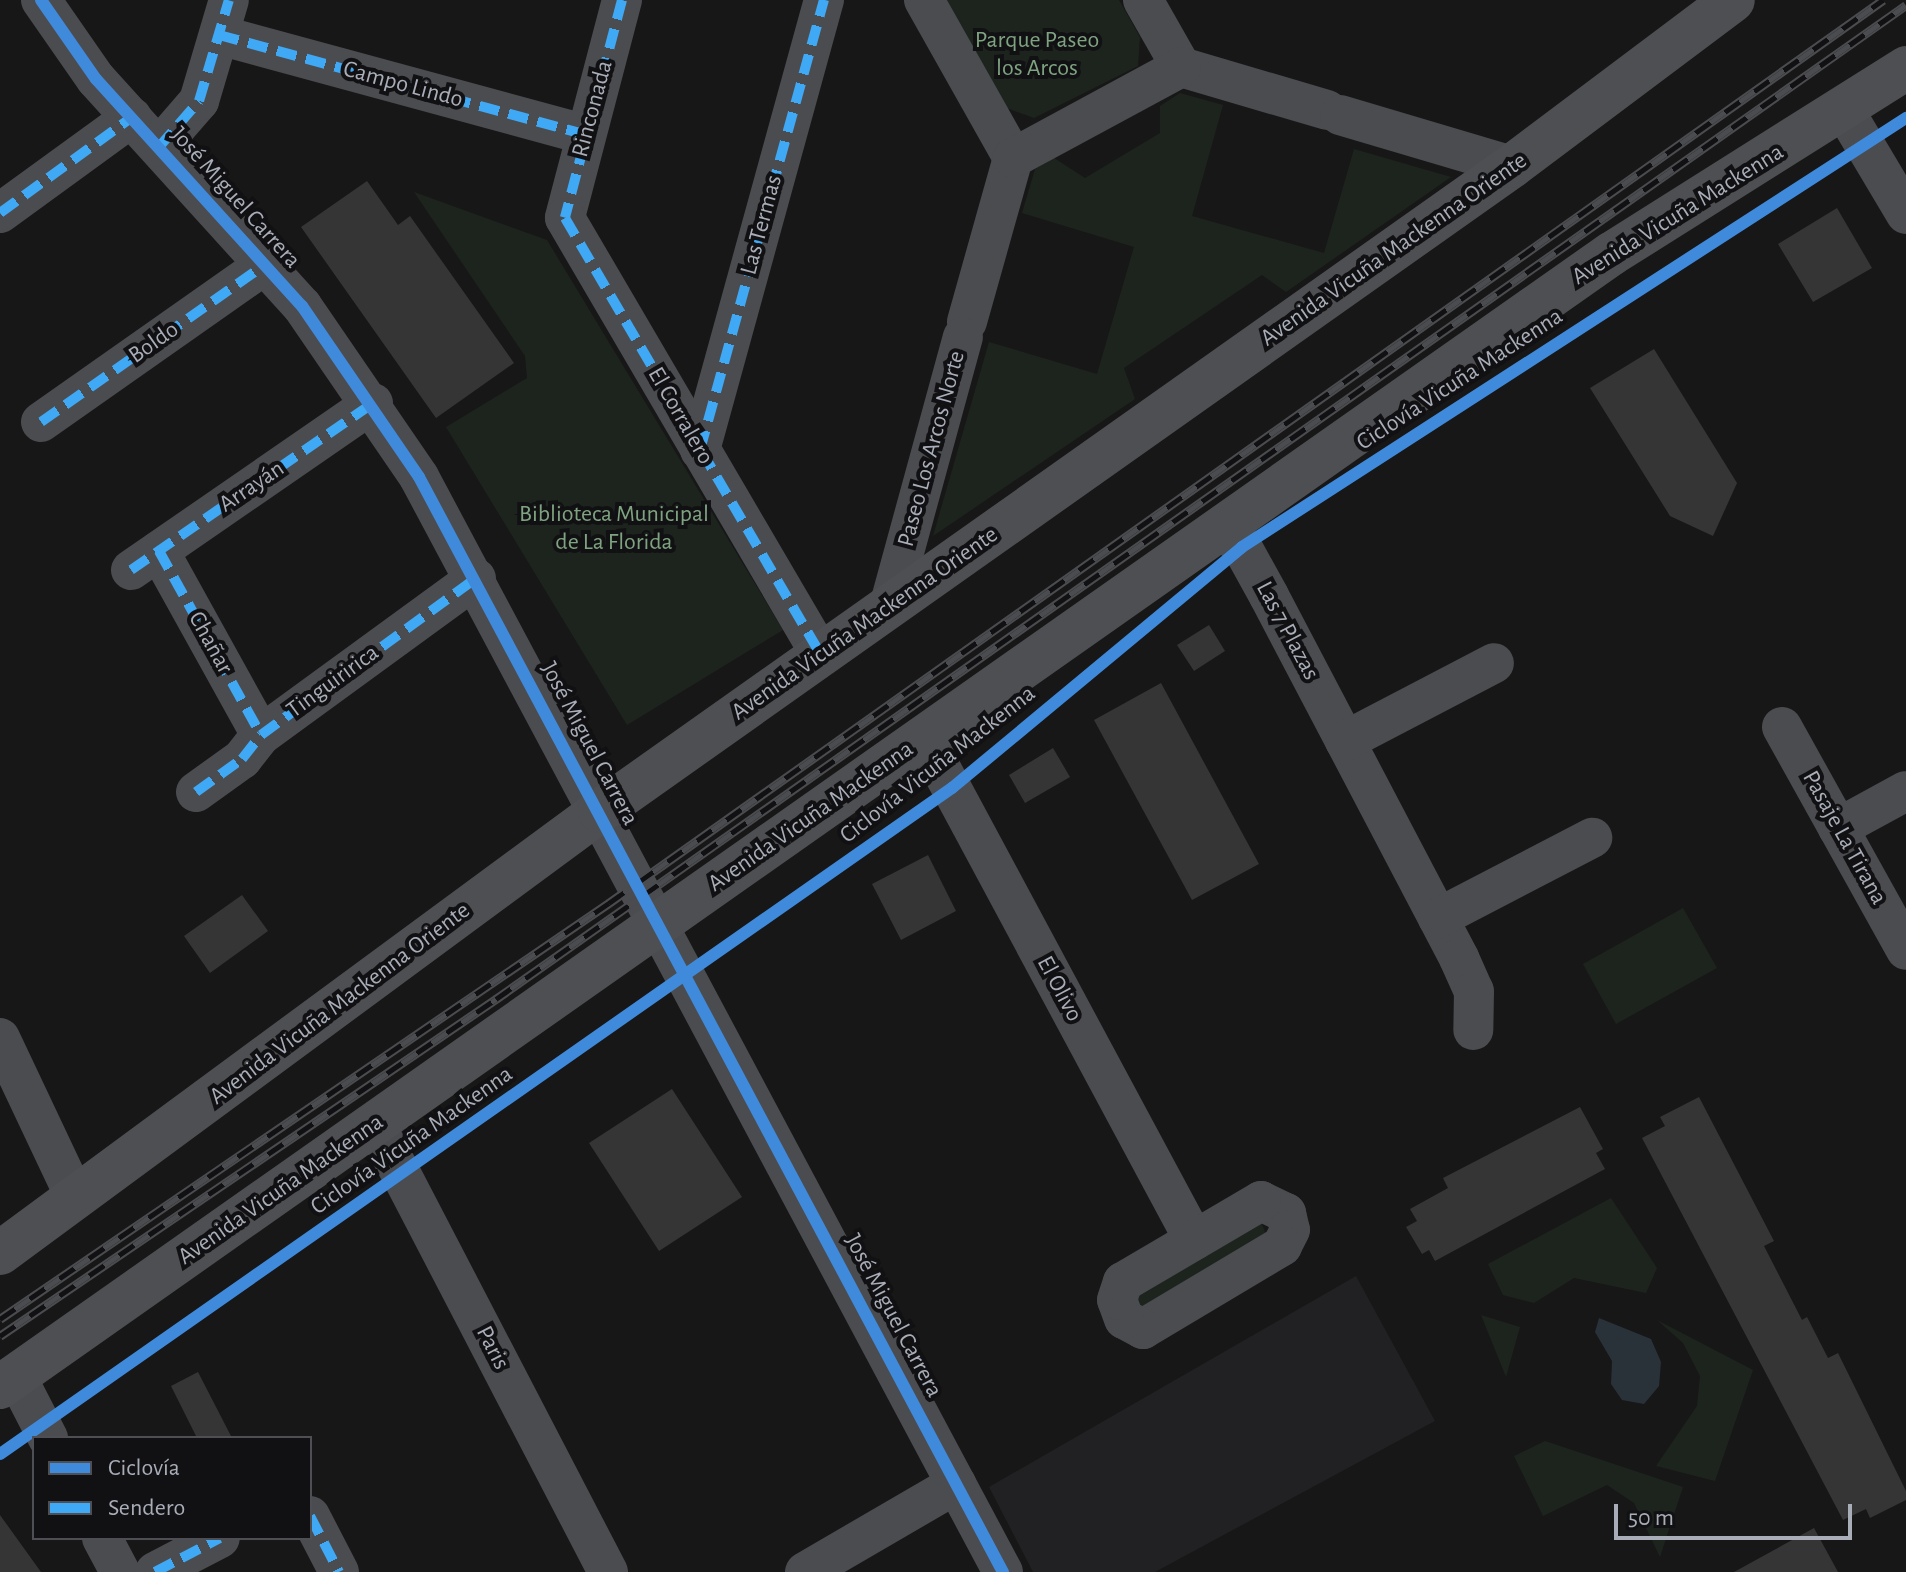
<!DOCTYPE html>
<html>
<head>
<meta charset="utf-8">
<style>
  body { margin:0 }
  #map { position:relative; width:1906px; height:1572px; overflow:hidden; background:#171717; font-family:"Alegreya Sans",sans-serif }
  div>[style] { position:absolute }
  .built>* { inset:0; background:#212123 }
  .green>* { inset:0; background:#1d241e }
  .water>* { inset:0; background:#2a3239 }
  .building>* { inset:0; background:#353536 }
  .minor>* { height:40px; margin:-20px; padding:0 20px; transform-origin:20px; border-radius:20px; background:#4b4c50 }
  .major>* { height:44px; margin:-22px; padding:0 22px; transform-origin:22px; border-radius:22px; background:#4d4f52 }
  .rail>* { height:9px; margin-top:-4.5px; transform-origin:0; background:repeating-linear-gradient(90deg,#111113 0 18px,#4b4c4f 0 36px); box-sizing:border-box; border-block:2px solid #4b4c4f }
  .quiet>* { height:10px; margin-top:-5px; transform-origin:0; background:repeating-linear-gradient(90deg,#3fa9f5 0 20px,transparent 0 30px) }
  .cycleway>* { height:12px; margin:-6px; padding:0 6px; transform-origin:6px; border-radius:6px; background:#408adc }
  span { translate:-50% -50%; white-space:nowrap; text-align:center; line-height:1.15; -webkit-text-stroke:8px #111113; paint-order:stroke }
  .park-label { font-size:24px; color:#7fa381 }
  .street-label { font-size:24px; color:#a8adb8 }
  .legend { position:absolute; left:32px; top:1436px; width:280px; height:104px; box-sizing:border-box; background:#111113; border:2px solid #4d4f55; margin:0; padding:10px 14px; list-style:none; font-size:24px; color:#a8adb8 }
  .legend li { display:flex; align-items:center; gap:16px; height:40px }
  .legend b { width:40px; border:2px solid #4d4f55 }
  .scale { position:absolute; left:1614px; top:1504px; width:238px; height:36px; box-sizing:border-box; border:4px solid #a8adb8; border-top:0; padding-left:10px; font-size:24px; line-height:28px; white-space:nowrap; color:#a8adb8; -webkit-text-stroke:6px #111113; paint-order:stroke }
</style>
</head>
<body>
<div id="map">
  <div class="built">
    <i style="clip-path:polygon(1356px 1276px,1435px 1421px,1155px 1572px,1033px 1572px,989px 1487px)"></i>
  </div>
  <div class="green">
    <i style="clip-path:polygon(943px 0,1119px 0,1140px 37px,1138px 66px,1034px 118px,1004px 107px)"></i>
    <i style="clip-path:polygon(1180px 93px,1223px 105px,1192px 216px,1324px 253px,1354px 149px,1451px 177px,1286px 292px,1262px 275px,1124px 368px,1135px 399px,933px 536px,989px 342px,1097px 374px,1134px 247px,1022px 213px,1035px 169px,1054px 158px,1085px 178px,1160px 133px,1160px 106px)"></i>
    <i style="clip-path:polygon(414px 192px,547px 240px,783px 630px,627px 725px,446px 427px,527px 378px,525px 356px)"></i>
    <i style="clip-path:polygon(1683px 908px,1717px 968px,1616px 1024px,1583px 964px)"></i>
    <i style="clip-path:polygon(1611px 1198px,1657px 1268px,1646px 1293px,1574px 1278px,1534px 1303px,1503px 1295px,1488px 1264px)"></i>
    <i style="clip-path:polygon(1258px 1214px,1269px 1242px,1143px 1318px,1125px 1291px)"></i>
    <i style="clip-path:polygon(1481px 1315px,1520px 1327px,1506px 1377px)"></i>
    <i style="clip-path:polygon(1657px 1320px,1753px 1370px,1715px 1481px,1656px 1466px,1697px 1406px,1700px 1376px,1683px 1343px)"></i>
    <i style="clip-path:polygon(1545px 1441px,1683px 1487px,1660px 1557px,1634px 1503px,1607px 1485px,1543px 1516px,1514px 1456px)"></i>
  </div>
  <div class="water">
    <i style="clip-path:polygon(1599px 1318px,1651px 1339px,1661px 1362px,1659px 1386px,1644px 1404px,1622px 1400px,1611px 1384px,1612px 1361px,1595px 1332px)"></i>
  </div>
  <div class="building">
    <i style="clip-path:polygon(367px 181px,398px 225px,410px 216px,514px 363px,436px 418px,301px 227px)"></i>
    <i style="clip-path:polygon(1837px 208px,1872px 268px,1813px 302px,1778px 244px)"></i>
    <i style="clip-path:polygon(1654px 349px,1737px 483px,1713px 536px,1670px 516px,1590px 388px)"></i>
    <i style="clip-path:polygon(1209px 625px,1225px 651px,1194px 671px,1177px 645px)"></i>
    <i style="clip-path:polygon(1161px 683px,1259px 864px,1192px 900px,1094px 720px)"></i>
    <i style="clip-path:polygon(1053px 748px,1070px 777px,1025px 803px,1009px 775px)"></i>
    <i style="clip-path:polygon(928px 855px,956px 911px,901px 940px,872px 884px)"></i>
    <i style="clip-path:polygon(242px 895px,268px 931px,210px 973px,184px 936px)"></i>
    <i style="clip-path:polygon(672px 1089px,742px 1197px,659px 1251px,589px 1143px)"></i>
    <i style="clip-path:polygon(1699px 1097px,1774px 1241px,1764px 1246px,1802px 1320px,1807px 1317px,1828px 1358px,1838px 1353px,1906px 1491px,1906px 1500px,1870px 1518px,1866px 1509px,1843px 1520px,1642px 1138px,1665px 1126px,1660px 1117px)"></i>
    <i style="clip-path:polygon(1580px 1107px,1603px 1149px,1596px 1153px,1605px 1169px,1435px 1261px,1429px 1250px,1422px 1254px,1406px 1227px,1417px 1221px,1410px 1209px,1448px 1188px,1443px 1178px)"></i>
    <i style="clip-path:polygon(198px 1372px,232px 1438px,197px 1438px,171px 1386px)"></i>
    <i style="clip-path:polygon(0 1515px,41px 1572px,0 1572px)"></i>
    <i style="clip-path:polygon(1814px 1528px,1838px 1572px,1734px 1572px)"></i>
  </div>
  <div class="minor">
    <i style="left:41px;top:0;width:96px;rotate:55.2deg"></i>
    <i style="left:96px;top:79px;width:307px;rotate:47.8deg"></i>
    <i style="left:302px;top:306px;width:207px;rotate:55.6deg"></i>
    <i style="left:419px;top:477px;width:1241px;rotate:61.93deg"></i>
    <i style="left:622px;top:0;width:225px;rotate:104.7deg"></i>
    <i style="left:565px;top:218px;width:506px;rotate:59.64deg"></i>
    <i style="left:924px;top:0;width:181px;rotate:60.6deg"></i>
    <i style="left:1013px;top:158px;width:170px;rotate:105.7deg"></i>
    <i style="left:1143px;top:0;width:77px;rotate:60.4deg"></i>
    <i style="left:1181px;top:67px;width:152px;rotate:16.4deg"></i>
    <i style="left:219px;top:35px;width:380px;rotate:15.2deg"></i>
    <i style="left:1844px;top:110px;width:121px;rotate:59.2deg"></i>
    <i style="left:1340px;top:115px;width:179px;rotate:16.5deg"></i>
    <i style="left:159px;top:147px;width:61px;rotate:-49deg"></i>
    <i style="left:199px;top:101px;width:105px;rotate:-73.5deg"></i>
    <i style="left:1013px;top:158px;width:191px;rotate:-28.4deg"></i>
    <i style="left:0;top:213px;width:163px;rotate:-36deg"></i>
    <i style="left:41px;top:422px;width:275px;rotate:-35.1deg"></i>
    <i style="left:700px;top:450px;width:467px;rotate:-74.6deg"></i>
    <i style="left:1221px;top:528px;width:28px;rotate:42deg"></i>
    <i style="left:1242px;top:547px;width:56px;rotate:61.1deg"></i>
    <i style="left:1269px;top:596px;width:409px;rotate:62.3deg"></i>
    <i style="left:1459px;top:958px;width:36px;rotate:66deg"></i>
    <i style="left:1474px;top:991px;width:39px;rotate:91deg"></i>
    <i style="left:159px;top:551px;width:210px;rotate:61deg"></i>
    <i style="left:131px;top:570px;width:294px;rotate:-34.6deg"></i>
    <i style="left:889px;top:607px;width:280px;rotate:-74.7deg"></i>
    <i style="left:1782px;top:727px;width:255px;rotate:60.9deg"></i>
    <i style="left:924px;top:737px;width:571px;rotate:61.77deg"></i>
    <i style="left:1345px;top:741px;width:168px;rotate:-27.6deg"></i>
    <i style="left:196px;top:792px;width:57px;rotate:-35.7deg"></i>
    <i style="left:242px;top:759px;width:31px;rotate:-52deg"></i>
    <i style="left:261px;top:735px;width:266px;rotate:-36.1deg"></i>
    <i style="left:1838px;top:828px;width:77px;rotate:-28.6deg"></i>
    <i style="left:1438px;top:918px;width:174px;rotate:-27.5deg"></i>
    <i style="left:0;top:1038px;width:178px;rotate:64.7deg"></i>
    <i style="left:375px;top:1124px;width:505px;rotate:62.52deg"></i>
    <i style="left:1261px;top:1201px;width:28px;rotate:26deg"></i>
    <i style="left:1286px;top:1213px;width:17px;rotate:77deg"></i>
    <i style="left:1290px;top:1230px;width:18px;rotate:117deg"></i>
    <i style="left:1282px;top:1246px;width:162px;rotate:149.2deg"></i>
    <i style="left:1143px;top:1329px;width:21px;rotate:-152deg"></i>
    <i style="left:1124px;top:1319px;width:20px;rotate:-110deg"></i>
    <i style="left:1117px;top:1300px;width:19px;rotate:-72deg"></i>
    <i style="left:1123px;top:1282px;width:160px;rotate:-30.4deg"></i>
    <i style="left:16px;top:1376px;width:70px;rotate:62.7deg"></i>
    <i style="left:310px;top:1516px;width:63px;rotate:62.6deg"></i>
    <i style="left:102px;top:1538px;width:38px;rotate:62deg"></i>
    <i style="left:155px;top:1572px;width:73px;rotate:-27.6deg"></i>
    <i style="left:805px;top:1572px;width:175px;rotate:-30.2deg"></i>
  </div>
  <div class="major">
    <i style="left:0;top:1253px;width:745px;rotate:-36.38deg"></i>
    <i style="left:600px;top:811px;width:1117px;rotate:-35.27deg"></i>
    <i style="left:1512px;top:166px;width:276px;rotate:-36.9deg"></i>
    <i style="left:0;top:1387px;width:1970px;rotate:-35.12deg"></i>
    <i style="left:1611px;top:254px;width:349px;rotate:-32.2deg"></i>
  </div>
  <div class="rail">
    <i style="left:0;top:1319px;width:738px;rotate:-34.34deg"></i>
    <i style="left:609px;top:903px;width:1562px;rotate:-35.33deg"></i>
    <i style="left:0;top:1336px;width:600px;rotate:-34.19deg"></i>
    <i style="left:496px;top:999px;width:1725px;rotate:-35.18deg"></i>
  </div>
  <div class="quiet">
    <i style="left:622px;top:0;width:225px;rotate:104.7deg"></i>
    <i style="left:565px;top:218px;width:506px;rotate:59.64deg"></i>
    <i style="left:219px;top:35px;width:380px;rotate:15.2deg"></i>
    <i style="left:159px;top:147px;width:61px;rotate:-49deg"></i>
    <i style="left:199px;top:101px;width:105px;rotate:-73.5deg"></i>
    <i style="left:0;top:213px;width:163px;rotate:-36deg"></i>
    <i style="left:41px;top:422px;width:275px;rotate:-35.1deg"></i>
    <i style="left:700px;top:450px;width:467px;rotate:-74.6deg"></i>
    <i style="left:159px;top:551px;width:210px;rotate:61deg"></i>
    <i style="left:131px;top:570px;width:294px;rotate:-34.6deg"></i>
    <i style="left:196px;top:792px;width:57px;rotate:-35.7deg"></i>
    <i style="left:242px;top:759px;width:31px;rotate:-52deg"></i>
    <i style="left:261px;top:735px;width:266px;rotate:-36.1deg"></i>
    <i style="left:310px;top:1516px;width:63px;rotate:62.6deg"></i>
    <i style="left:155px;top:1572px;width:73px;rotate:-27.6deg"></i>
  </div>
  <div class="cycleway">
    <i style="left:41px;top:0;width:96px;rotate:55.2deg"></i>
    <i style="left:96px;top:79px;width:307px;rotate:47.8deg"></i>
    <i style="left:302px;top:306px;width:207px;rotate:55.6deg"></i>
    <i style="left:419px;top:477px;width:1241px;rotate:61.93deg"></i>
    <i style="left:0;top:1454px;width:1162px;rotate:-34.98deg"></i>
    <i style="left:952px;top:788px;width:377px;rotate:-39.7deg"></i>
    <i style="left:1242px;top:547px;width:791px;rotate:-32.87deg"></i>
  </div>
  <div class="park-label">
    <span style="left:1037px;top:55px">Parque Paseo<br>los Arcos</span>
    <span style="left:614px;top:529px">Biblioteca Municipal<br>de La Florida</span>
  </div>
  <div class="street-label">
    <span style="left:403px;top:85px;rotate:15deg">Campo Lindo</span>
    <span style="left:593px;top:109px;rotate:-75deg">Rinconada</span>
    <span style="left:235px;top:198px;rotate:48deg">José Miguel Carrera</span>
    <span style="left:1678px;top:215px;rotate:-32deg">Avenida Vicuña Mackenna</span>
    <span style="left:762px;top:225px;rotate:-75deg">Las Termas</span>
    <span style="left:1394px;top:250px;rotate:-35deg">Avenida Vicuña Mackenna Oriente</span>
    <span style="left:154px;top:343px;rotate:-35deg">Boldo</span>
    <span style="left:1460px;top:380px;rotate:-33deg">Ciclovía Vicuña Mackenna</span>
    <span style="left:680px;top:416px;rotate:60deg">El Corralero</span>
    <span style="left:932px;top:449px;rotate:-75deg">Paseo Los Arcos Norte</span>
    <span style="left:252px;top:487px;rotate:-34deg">Arrayán</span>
    <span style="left:865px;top:624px;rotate:-35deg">Avenida Vicuña Mackenna Oriente</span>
    <span style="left:1287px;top:631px;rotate:62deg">Las 7 Plazas</span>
    <span style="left:210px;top:643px;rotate:61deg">Chañar</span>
    <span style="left:333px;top:682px;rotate:-36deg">Tinguiririca</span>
    <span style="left:589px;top:744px;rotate:62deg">José Miguel Carrera</span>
    <span style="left:938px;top:765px;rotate:-38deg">Ciclovía Vicuña Mackenna</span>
    <span style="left:811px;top:817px;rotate:-35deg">Avenida Vicuña Mackenna</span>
    <span style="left:1844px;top:838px;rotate:61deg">Pasaje La Tirana</span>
    <span style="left:1059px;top:989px;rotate:62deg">El Olivo</span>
    <span style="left:340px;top:1004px;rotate:-37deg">Avenida Vicuña Mackenna Oriente</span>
    <span style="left:412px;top:1141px;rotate:-35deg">Ciclovía Vicuña Mackenna</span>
    <span style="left:281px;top:1190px;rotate:-35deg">Avenida Vicuña Mackenna</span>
    <span style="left:893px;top:1316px;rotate:62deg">José Miguel Carrera</span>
    <span style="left:492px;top:1348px;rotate:63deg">Paris</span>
  </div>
  <ul class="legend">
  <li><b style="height:10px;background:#408adc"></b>Ciclovía</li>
  <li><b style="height:10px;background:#3fa9f5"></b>Sendero</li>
  </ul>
  <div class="scale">50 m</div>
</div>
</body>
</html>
